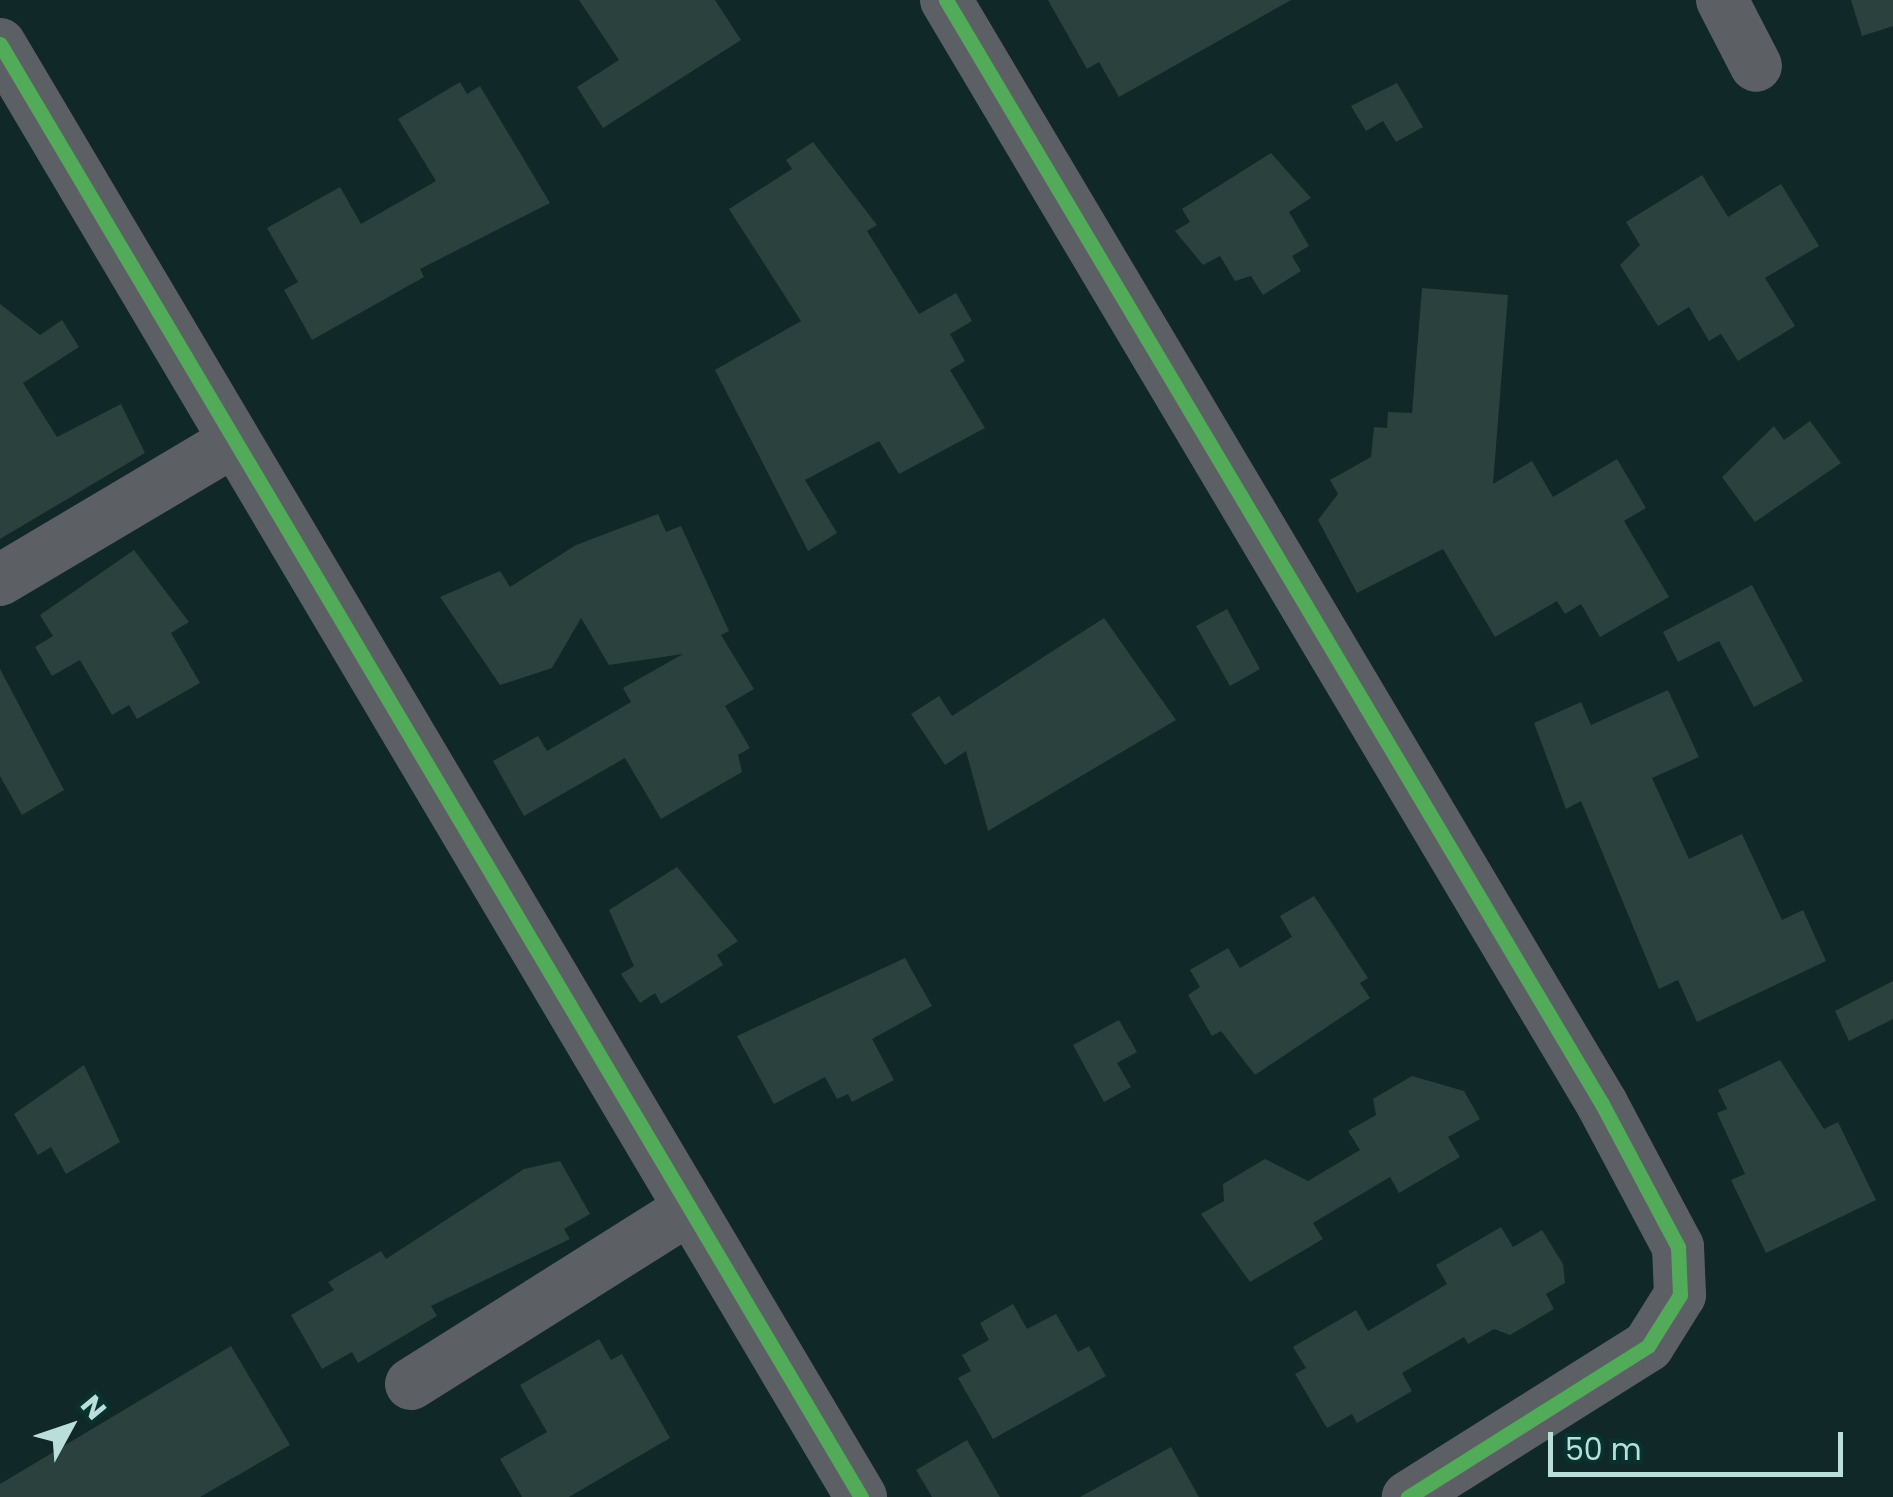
<!DOCTYPE html>
<html>
<head>
<meta charset="utf-8">
<style>
  body { margin:0 }
  #map { position:relative; width:1893px; height:1497px; overflow:hidden; background:#102827; font-family:Poppins,sans-serif }
  div>[style] { position:absolute }
  .building>* { inset:0; background:#2a413d }
  .minor>* { height:52px; margin:-26px; padding:0 26px; transform-origin:26px; border-radius:26px; background:#5c6065 }
  .cycleway>* { height:15px; margin:-7.5px; padding:0 7.5px; transform-origin:7.5px; border-radius:7.5px; background:#51ab58 }
  span { translate:-50% -50%; white-space:nowrap; text-align:center; line-height:1.15; -webkit-text-stroke:10px #063230; paint-order:stroke }
  .north { position:absolute; left:20px; top:1377px; width:100px; height:100px; -webkit-text-stroke:8px #063230; paint-order:stroke; rotate:50deg; font-size:28px; font-weight:700; line-height:40px; text-align:center; color:#badfdb }
  .north::after { content:''; display:block; margin:auto; width:35px; height:45px; background:#badfdb; clip-path:polygon(50% 0,100% 100%,50% 72%,0 100%) }
  .scale { position:absolute; left:1548px; top:1432px; width:295px; height:45px; box-sizing:border-box; border:5px solid #badfdb; border-top:0; padding-left:12px; font-size:30px; line-height:35px; white-space:nowrap; color:#badfdb; -webkit-text-stroke:8px #063230; paint-order:stroke }
</style>
</head>
<body>
<div id="map">
  <div class="building">
    <i style="clip-path:polygon(579px 0,715px 0,741px 40px,603px 128px,577px 87px,619px 60px)"></i>
    <i style="clip-path:polygon(1048px 0,1291px 0,1119px 97px,1099px 62px,1087px 69px)"></i>
    <i style="clip-path:polygon(1851px 0,1893px 0,1893px 26px,1862px 36px)"></i>
    <i style="clip-path:polygon(460px 82px,467px 94px,480px 86px,550px 203px,420px 269px,424px 277px,312px 340px,284px 290px,298px 282px,267px 228px,340px 187px,361px 224px,436px 181px,398px 119px)"></i>
    <i style="clip-path:polygon(1397px 83px,1423px 127px,1396px 142px,1383px 121px,1366px 131px,1351px 106px)"></i>
    <i style="clip-path:polygon(813px 142px,877px 225px,867px 231px,919px 314px,956px 293px,972px 321px,950px 334px,965px 361px,950px 370px,985px 428px,899px 474px,879px 441px,805px 480px,837px 533px,808px 551px,715px 370px,801px 321px,729px 209px,792px 169px,786px 160px)"></i>
    <i style="clip-path:polygon(1271px 153px,1311px 198px,1289px 212px,1309px 246px,1292px 256px,1301px 271px,1263px 295px,1251px 276px,1235px 281px,1220px 256px,1203px 265px,1175px 231px,1190px 222px,1182px 209px)"></i>
    <i style="clip-path:polygon(1702px 175px,1728px 217px,1781px 184px,1819px 246px,1765px 278px,1795px 326px,1738px 361px,1721px 334px,1709px 341px,1689px 307px,1658px 326px,1620px 265px,1640px 245px,1626px 222px)"></i>
    <i style="clip-path:polygon(1422px 288px,1508px 295px,1493px 484px,1532px 461px,1553px 497px,1617px 459px,1646px 508px,1624px 521px,1669px 597px,1600px 637px,1581px 604px,1565px 614px,1557px 601px,1495px 637px,1443px 549px,1357px 593px,1318px 520px,1338px 494px,1330px 480px,1371px 457px,1374px 427px,1387px 428px,1388px 412px,1412px 413px)"></i>
    <i style="clip-path:polygon(0 304px,40px 335px,62px 320px,79px 347px,23px 383px,57px 437px,121px 404px,145px 453px,0 539px)"></i>
    <i style="clip-path:polygon(1810px 421px,1841px 463px,1755px 522px,1722px 477px,1774px 426px,1784px 440px)"></i>
    <i style="clip-path:polygon(658px 514px,666px 532px,681px 526px,729px 631px,721px 635px,754px 689px,725px 706px,750px 748px,738px 755px,742px 772px,661px 819px,625px 758px,524px 816px,493px 761px,538px 736px,547px 751px,631px 702px,623px 688px,683px 654px,609px 665px,581px 618px,552px 668px,500px 685px,440px 597px,500px 571px,510px 587px,576px 545px)"></i>
    <i style="clip-path:polygon(134px 550px,189px 622px,171px 633px,200px 683px,137px 719px,129px 705px,112px 715px,80px 660px,52px 676px,35px 647px,53px 636px,40px 615px)"></i>
    <i style="clip-path:polygon(1752px 585px,1803px 681px,1754px 707px,1719px 641px,1678px 662px,1663px 632px)"></i>
    <i style="clip-path:polygon(1227px 609px,1260px 669px,1230px 686px,1196px 626px)"></i>
    <i style="clip-path:polygon(1104px 618px,1176px 720px,988px 831px,966px 751px,945px 765px,911px 714px,939px 696px,952px 716px)"></i>
    <i style="clip-path:polygon(0 669px,64px 790px,22px 815px,0 776px)"></i>
    <i style="clip-path:polygon(1668px 690px,1699px 757px,1652px 778px,1689px 859px,1742px 834px,1782px 920px,1803px 910px,1826px 961px,1697px 1022px,1678px 980px,1659px 989px,1581px 801px,1566px 809px,1534px 723px,1581px 702px,1591px 725px)"></i>
    <i style="clip-path:polygon(677px 867px,738px 941px,717px 955px,723px 965px,661px 1004px,655px 993px,640px 1003px,621px 974px,634px 966px,609px 910px)"></i>
    <i style="clip-path:polygon(1314px 896px,1368px 978px,1360px 983px,1370px 998px,1255px 1075px,1221px 1031px,1212px 1036px,1188px 995px,1200px 987px,1190px 970px,1228px 948px,1240px 968px,1292px 937px,1280px 916px)"></i>
    <i style="clip-path:polygon(905px 958px,932px 1006px,872px 1039px,894px 1080px,852px 1102px,848px 1094px,837px 1099px,825px 1077px,774px 1104px,737px 1036px)"></i>
    <i style="clip-path:polygon(1893px 981px,1893px 1019px,1849px 1041px,1835px 1011px)"></i>
    <i style="clip-path:polygon(1119px 1020px,1137px 1052px,1117px 1063px,1131px 1087px,1104px 1102px,1073px 1045px)"></i>
    <i style="clip-path:polygon(1780px 1060px,1824px 1129px,1838px 1122px,1876px 1200px,1766px 1253px,1731px 1180px,1745px 1174px,1717px 1113px,1727px 1109px,1718px 1090px)"></i>
    <i style="clip-path:polygon(84px 1065px,120px 1142px,66px 1174px,51px 1147px,38px 1155px,14px 1114px)"></i>
    <i style="clip-path:polygon(1412px 1076px,1464px 1091px,1480px 1119px,1448px 1137px,1460px 1157px,1399px 1193px,1390px 1177px,1313px 1223px,1323px 1239px,1250px 1282px,1201px 1214px,1224px 1201px,1223px 1184px,1265px 1159px,1308px 1181px,1360px 1150px,1348px 1131px,1376px 1115px,1373px 1099px)"></i>
    <i style="clip-path:polygon(560px 1161px,590px 1214px,564px 1229px,570px 1239px,431px 1306px,437px 1316px,358px 1363px,352px 1352px,322px 1369px,291px 1315px,334px 1290px,328px 1282px,381px 1251px,386px 1259px,524px 1169px)"></i>
    <i style="clip-path:polygon(1501px 1227px,1513px 1247px,1542px 1230px,1563px 1264px,1565px 1283px,1546px 1294px,1554px 1309px,1510px 1335px,1494px 1329px,1468px 1344px,1464px 1337px,1402px 1373px,1412px 1391px,1357px 1423px,1352px 1414px,1327px 1428px,1295px 1374px,1306px 1368px,1293px 1347px,1356px 1310px,1368px 1331px,1447px 1284px,1436px 1265px)"></i>
    <i style="clip-path:polygon(1013px 1304px,1027px 1329px,1056px 1314px,1078px 1352px,1089px 1346px,1106px 1376px,993px 1439px,958px 1378px,971px 1371px,962px 1355px,989px 1340px,980px 1323px)"></i>
    <i style="clip-path:polygon(599px 1339px,611px 1360px,622px 1354px,670px 1438px,569px 1497px,522px 1497px,500px 1459px,547px 1432px,520px 1385px)"></i>
    <i style="clip-path:polygon(231px 1346px,290px 1445px,200px 1497px,0 1497px,0 1484px)"></i>
    <i style="clip-path:polygon(967px 1440px,1000px 1497px,932px 1497px,916px 1470px)"></i>
    <i style="clip-path:polygon(1171px 1447px,1199px 1497px,1080px 1497px)"></i>
  </div>
  <div class="minor">
    <i style="left:946px;top:0;width:1284px;rotate:59.28deg"></i>
    <i style="left:1602px;top:1104px;width:162px;rotate:62deg"></i>
    <i style="left:1678px;top:1247px;width:48px;rotate:87.6deg"></i>
    <i style="left:1680px;top:1295px;width:60px;rotate:122.1deg"></i>
    <i style="left:1648px;top:1346px;width:284px;rotate:147.8deg"></i>
    <i style="left:1722px;top:0;width:74px;rotate:62.7deg"></i>
    <i style="left:0;top:44px;width:1689px;rotate:59.35deg"></i>
    <i style="left:0;top:580px;width:269px;rotate:-30.7deg"></i>
    <i style="left:411px;top:1384px;width:328px;rotate:-32.2deg"></i>
  </div>
  <div class="cycleway">
    <i style="left:946px;top:0;width:1284px;rotate:59.28deg"></i>
    <i style="left:1602px;top:1104px;width:162px;rotate:62deg"></i>
    <i style="left:1678px;top:1247px;width:48px;rotate:87.6deg"></i>
    <i style="left:1680px;top:1295px;width:60px;rotate:122.1deg"></i>
    <i style="left:1648px;top:1346px;width:284px;rotate:147.8deg"></i>
    <i style="left:0;top:44px;width:1689px;rotate:59.35deg"></i>
  </div>
  <div class="north">N</div>
  <div class="scale">50 m</div>
</div>
</body>
</html>
